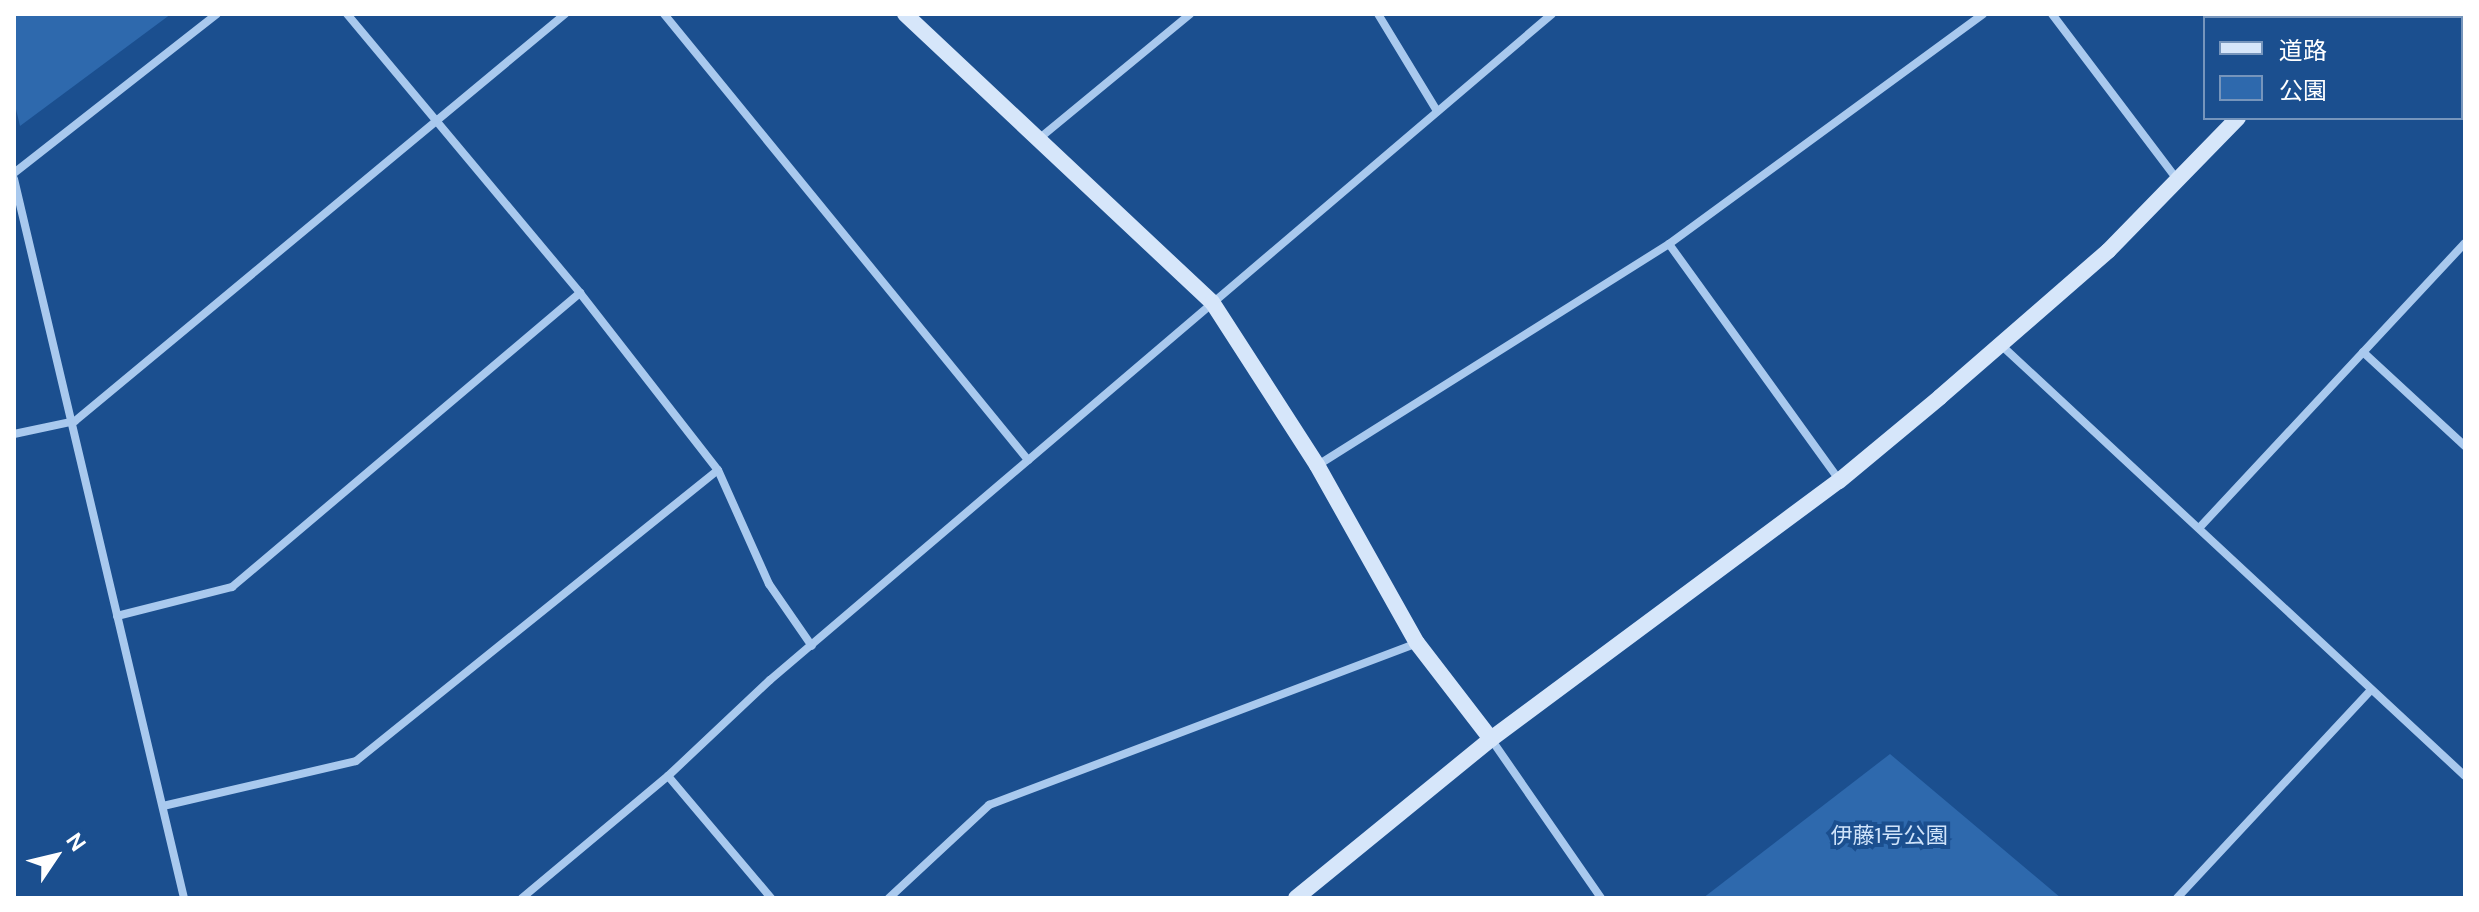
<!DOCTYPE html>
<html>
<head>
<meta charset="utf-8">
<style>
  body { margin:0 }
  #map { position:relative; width:2479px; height:912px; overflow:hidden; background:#1b4f8f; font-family:"DM Sans","Noto Sans JP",sans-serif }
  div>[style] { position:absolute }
  .green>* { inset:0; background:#2e69ad }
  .street>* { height:8px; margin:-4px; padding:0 4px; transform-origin:4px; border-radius:4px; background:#a9c9ee }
  .secondary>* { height:16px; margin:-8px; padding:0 8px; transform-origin:8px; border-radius:8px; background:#d6e6fa }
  span { translate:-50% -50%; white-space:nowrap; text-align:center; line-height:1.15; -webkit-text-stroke:8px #1b4f8f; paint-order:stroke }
  .park-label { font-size:22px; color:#cfe3fa }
  .frame { position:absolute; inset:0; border:16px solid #fff; pointer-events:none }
  .legend { position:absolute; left:2203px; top:16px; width:260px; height:104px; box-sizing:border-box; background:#1b4f8f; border:2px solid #7695bc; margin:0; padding:10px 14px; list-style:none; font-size:24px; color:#fff }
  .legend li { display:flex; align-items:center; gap:16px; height:40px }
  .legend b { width:40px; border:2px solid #7695bc }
  .north { position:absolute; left:16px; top:816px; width:80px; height:80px; -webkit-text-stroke:6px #1b4f8f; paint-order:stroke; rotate:55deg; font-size:22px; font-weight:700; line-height:32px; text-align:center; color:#fff }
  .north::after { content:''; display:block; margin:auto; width:28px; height:36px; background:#fff; clip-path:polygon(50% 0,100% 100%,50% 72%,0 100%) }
</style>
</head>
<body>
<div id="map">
  <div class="green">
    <i style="clip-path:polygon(14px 14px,171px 14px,20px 126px,14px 101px)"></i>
    <i style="clip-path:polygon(1890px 754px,2061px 898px,1703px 898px)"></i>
  </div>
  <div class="street">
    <i style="left:347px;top:14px;width:363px;rotate:50.1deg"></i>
    <i style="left:580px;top:293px;width:224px;rotate:52.1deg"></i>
    <i style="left:718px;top:470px;width:125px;rotate:65.9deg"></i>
    <i style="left:769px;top:584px;width:75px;rotate:55.3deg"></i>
    <i style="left:664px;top:14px;width:576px;rotate:50.78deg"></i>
    <i style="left:1378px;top:14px;width:114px;rotate:58.7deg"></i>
    <i style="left:2052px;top:14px;width:207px;rotate:52.9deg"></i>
    <i style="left:2285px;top:14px;width:6px;rotate:39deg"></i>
    <i style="left:1041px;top:137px;width:193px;rotate:-39.5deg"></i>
    <i style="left:14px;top:173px;width:258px;rotate:-38.1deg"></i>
    <i style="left:14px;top:179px;width:739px;rotate:76.7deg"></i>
    <i style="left:1669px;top:244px;width:291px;rotate:54.2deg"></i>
    <i style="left:2001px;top:345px;width:633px;rotate:42.89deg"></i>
    <i style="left:2363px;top:352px;width:139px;rotate:42.7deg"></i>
    <i style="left:14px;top:434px;width:62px;rotate:-12deg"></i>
    <i style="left:75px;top:421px;width:637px;rotate:-39.71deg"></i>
    <i style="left:1318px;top:465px;width:415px;rotate:-32.2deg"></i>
    <i style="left:1669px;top:244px;width:389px;rotate:-36.2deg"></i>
    <i style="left:2201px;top:526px;width:387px;rotate:-47deg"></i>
    <i style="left:117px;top:616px;width:119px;rotate:-14.2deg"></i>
    <i style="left:232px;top:587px;width:456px;rotate:-40.2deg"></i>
    <i style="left:1491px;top:739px;width:193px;rotate:55.3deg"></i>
    <i style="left:668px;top:776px;width:160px;rotate:49.8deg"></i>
    <i style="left:163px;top:806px;width:198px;rotate:-13.1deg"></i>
    <i style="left:356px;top:761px;width:464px;rotate:-38.8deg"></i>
    <i style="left:522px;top:898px;width:190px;rotate:-39.9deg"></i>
    <i style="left:668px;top:776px;width:140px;rotate:-43.3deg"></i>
    <i style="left:770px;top:680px;width:1027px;rotate:-40.42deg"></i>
    <i style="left:889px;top:898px;width:137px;rotate:-42.9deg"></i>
    <i style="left:989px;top:805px;width:458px;rotate:-20.7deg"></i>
    <i style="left:2177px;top:898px;width:283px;rotate:-47deg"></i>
  </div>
  <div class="secondary">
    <i style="left:905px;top:14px;width:421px;rotate:43.2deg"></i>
    <i style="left:1212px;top:302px;width:194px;rotate:57.2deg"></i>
    <i style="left:1317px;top:465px;width:204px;rotate:60.7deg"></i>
    <i style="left:1417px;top:643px;width:121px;rotate:52.4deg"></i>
    <i style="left:2334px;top:18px;width:5px;rotate:-53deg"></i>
    <i style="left:1296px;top:898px;width:252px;rotate:-39.2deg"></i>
    <i style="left:1491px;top:739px;width:433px;rotate:-36.6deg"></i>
    <i style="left:1839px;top:481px;width:131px;rotate:-39.7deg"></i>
    <i style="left:1940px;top:397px;width:223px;rotate:-41deg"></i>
    <i style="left:2108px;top:251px;width:186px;rotate:-45.7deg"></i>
  </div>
  <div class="park-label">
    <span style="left:1889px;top:836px">伊藤1号公園</span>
  </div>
  <div class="frame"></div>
  <ul class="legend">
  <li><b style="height:10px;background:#d6e6fa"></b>道路</li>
  <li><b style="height:22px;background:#2e69ad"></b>公園</li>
  </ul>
  <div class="north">N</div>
</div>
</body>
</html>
